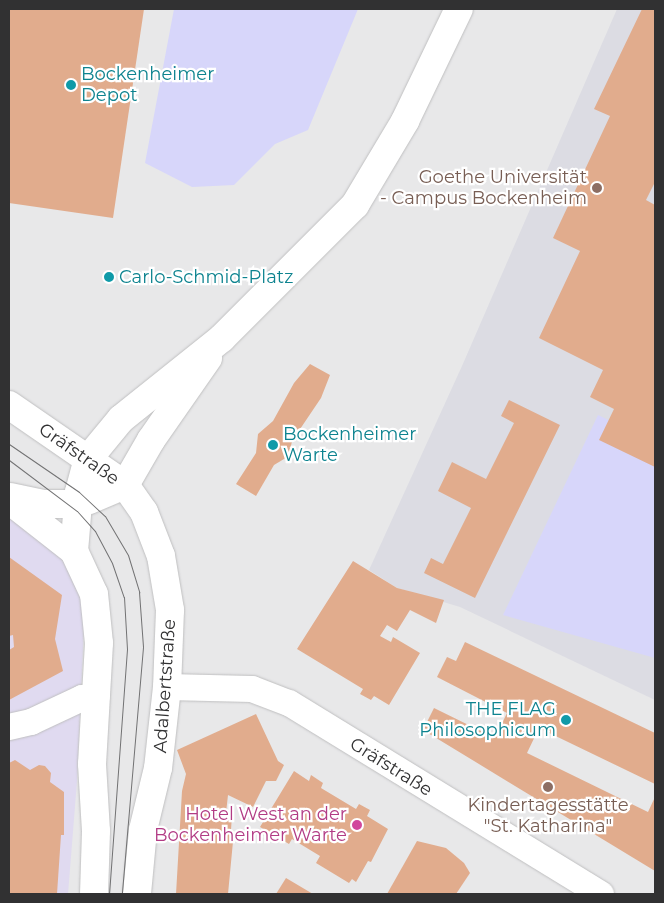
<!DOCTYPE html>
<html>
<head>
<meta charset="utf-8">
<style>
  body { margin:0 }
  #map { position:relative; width:664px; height:903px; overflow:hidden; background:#e8e8e9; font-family:Montserrat,sans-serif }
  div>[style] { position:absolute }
  .commercial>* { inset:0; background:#e0daf0 }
  .built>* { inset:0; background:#dcdce3 }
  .green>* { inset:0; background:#d7d6fa }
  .building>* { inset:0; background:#e1ac8d }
  .roads { filter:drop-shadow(0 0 1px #bfbfc0) drop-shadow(0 0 1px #bfbfc0) }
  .minor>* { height:26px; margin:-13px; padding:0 13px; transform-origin:13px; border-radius:13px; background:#fff }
  .tertiary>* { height:28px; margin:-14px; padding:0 14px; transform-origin:14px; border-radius:14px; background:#fff }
  .tram>* { height:1px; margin:-0.5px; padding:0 0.5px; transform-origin:0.5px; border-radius:0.5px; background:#727273 }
  .dots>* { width:14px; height:14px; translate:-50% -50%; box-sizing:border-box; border:2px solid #fff; border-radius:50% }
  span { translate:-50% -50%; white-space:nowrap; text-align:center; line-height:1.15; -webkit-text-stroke:4.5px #fff; paint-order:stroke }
  .culture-label { font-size:18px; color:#0d838f }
  .left { translate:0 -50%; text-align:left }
  .right { translate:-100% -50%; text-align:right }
  .education-label { font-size:18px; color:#785e54 }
  .street-label { font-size:18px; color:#313132 }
  .hotel-label { font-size:18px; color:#b23c85 }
  .frame { position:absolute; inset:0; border:10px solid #313132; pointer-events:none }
</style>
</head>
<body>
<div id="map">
  <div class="commercial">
    <i style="clip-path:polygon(9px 516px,62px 554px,85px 604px,77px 781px,68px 894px,9px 894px)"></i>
  </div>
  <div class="built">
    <i style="clip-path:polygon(617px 9px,655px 9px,655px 700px,460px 607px,397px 588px,369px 570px,462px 366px)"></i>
  </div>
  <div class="green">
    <i style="clip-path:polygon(174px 9px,358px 9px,308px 130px,275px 144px,234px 185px,192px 187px,145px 163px)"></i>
    <i style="clip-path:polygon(598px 415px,655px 442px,655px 658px,503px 615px)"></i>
  </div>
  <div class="building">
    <i style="clip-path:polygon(9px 9px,144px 9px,113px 218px,9px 203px)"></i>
    <i style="clip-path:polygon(642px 9px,655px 9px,655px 182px,646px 200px,655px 205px,655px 467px,599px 440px,614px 409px,590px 397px,603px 370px,539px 338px,580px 251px,553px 238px,610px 116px,594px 109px)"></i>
    <i style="clip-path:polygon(310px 364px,330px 375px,321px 398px,292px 441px,289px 456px,274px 465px,256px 496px,236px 484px,256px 453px,258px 434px,273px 421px,294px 383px)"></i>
    <i style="clip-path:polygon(509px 400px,560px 425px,475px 598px,424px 573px,431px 558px,443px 564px,471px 508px,438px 491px,452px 462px,486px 479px,514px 423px,501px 416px)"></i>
    <i style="clip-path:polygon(9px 557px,62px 595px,55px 639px,63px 671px,9px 700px,9px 650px,14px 647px,13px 635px,9px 636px)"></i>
    <i style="clip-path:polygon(353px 561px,397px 588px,444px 600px,436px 623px,410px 610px,397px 631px,387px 625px,380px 636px,391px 642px,393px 637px,420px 653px,389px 705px,374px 696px,371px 700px,360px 694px,363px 689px,297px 649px)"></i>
    <i style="clip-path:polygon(465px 642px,655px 733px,655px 784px,539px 728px,527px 753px,648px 812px,655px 797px,655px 871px,423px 730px,434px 708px,495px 738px,507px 713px,437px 677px,447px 657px,456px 661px)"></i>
    <i style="clip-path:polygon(256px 714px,278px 761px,284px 765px,276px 781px,266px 781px,253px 807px,228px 795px,226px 813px,232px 815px,231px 830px,234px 831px,228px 894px,176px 894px,182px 791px,186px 774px,177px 750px)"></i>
    <i style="clip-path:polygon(15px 760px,30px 770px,39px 765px,45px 766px,51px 773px,50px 782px,64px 792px,64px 835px,61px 835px,57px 894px,9px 894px,9px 763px)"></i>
    <i style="clip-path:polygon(294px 771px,309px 781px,311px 775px,323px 783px,321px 788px,356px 809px,359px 804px,370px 810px,367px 816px,388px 829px,371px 862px,368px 861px,356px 882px,352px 879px,349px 883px,316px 863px,320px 856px,292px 839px,289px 844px,260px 827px)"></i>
    <i style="clip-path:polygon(417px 841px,446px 848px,464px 863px,470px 873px,456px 894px,387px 894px)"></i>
    <i style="clip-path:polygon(286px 878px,313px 894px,276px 894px)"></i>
  </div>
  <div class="roads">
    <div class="minor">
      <i style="left:167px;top:687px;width:85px;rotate:1.3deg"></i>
      <i style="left:252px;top:689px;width:40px;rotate:21deg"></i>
      <i style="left:289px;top:703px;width:366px;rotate:31.5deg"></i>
      <i style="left:9px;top:727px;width:23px;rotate:-13deg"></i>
      <i style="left:31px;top:722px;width:56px;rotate:-25.2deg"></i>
      <i style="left:82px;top:698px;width:15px;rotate:-8deg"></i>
    </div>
    <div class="tertiary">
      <i style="left:9px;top:405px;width:141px;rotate:34.6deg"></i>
      <i style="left:125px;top:485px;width:33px;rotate:55deg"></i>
      <i style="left:144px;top:512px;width:47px;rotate:68.9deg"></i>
      <i style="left:161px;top:556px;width:55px;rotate:80.5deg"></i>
      <i style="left:170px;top:610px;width:77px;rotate:92.2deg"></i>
      <i style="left:167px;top:687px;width:81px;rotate:96.3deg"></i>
      <i style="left:158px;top:768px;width:64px;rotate:103.6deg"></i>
      <i style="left:143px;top:830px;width:64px;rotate:95.4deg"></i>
      <i style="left:125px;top:485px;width:52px;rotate:-60deg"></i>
      <i style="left:151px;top:440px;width:100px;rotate:-55.2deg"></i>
      <i style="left:10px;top:497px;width:34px;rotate:12deg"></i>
      <i style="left:43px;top:504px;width:25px"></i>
      <i style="left:68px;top:504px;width:21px;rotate:-11deg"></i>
      <i style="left:89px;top:500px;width:39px;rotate:-23deg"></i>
      <i style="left:9px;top:500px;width:83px;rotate:38.1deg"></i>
      <i style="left:74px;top:551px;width:47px;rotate:65.1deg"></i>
      <i style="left:94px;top:594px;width:49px;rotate:84.2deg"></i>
      <i style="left:99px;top:643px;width:121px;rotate:93.3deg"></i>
      <i style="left:92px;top:764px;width:67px;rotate:86.6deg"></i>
      <i style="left:96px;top:831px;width:63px;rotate:91.8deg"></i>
      <i style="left:74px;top:551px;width:59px;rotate:-85.2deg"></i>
      <i style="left:79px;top:492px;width:34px;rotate:-75deg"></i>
      <i style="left:88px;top:459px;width:52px;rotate:-50.5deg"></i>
      <i style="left:121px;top:419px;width:129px;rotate:-38.7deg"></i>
      <i style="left:222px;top:338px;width:188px;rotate:-45deg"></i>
      <i style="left:355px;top:205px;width:98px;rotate:-59.2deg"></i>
      <i style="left:405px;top:121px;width:124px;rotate:-64.3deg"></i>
    </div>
  </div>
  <div class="tram">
    <i style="left:9px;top:444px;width:85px;rotate:34.4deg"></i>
    <i style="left:79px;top:492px;width:35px;rotate:43deg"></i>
    <i style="left:105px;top:516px;width:45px;rotate:59.5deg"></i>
    <i style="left:128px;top:555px;width:39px;rotate:73deg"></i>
    <i style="left:139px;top:592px;width:55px;rotate:85.8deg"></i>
    <i style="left:143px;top:647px;width:248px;rotate:94.9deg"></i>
    <i style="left:9px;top:460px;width:85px;rotate:36.9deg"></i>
    <i style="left:77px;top:511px;width:27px;rotate:48deg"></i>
    <i style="left:95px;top:531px;width:36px;rotate:62deg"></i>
    <i style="left:112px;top:563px;width:36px;rotate:71deg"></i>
    <i style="left:124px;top:597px;width:52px;rotate:86.7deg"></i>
    <i style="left:127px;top:649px;width:246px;rotate:94.2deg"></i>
  </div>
  <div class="dots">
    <i style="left:71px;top:85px;background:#0f9aa8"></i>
    <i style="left:597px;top:188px;background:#8d6e63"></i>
    <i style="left:109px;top:277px;background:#0f9aa8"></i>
    <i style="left:273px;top:445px;background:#0f9aa8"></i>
    <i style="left:566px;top:720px;background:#0f9aa8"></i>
    <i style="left:548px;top:787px;background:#8d6e63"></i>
    <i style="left:357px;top:825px;background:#d1479c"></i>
  </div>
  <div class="culture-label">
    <span class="left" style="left:81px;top:85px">Bockenheimer<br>Depot</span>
    <span class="left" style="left:119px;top:277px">Carlo-Schmid-Platz</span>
    <span class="left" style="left:283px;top:445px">Bockenheimer<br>Warte</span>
    <span class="right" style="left:556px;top:720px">THE FLAG<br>Philosophicum</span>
  </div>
  <div class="education-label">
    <span class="right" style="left:587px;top:188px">Goethe Universität<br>- Campus Bockenheim</span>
    <span style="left:548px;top:816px">Kindertagesstätte<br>"St. Katharina"</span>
  </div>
  <div class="street-label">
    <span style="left:79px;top:454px;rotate:35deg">Gräfstraße</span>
    <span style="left:165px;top:686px;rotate:-86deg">Adalbertstraße</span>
    <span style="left:391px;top:767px;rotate:32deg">Gräfstraße</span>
  </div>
  <div class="hotel-label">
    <span class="right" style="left:347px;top:825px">Hotel West an der<br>Bockenheimer Warte</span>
  </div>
  <div class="frame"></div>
</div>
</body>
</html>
